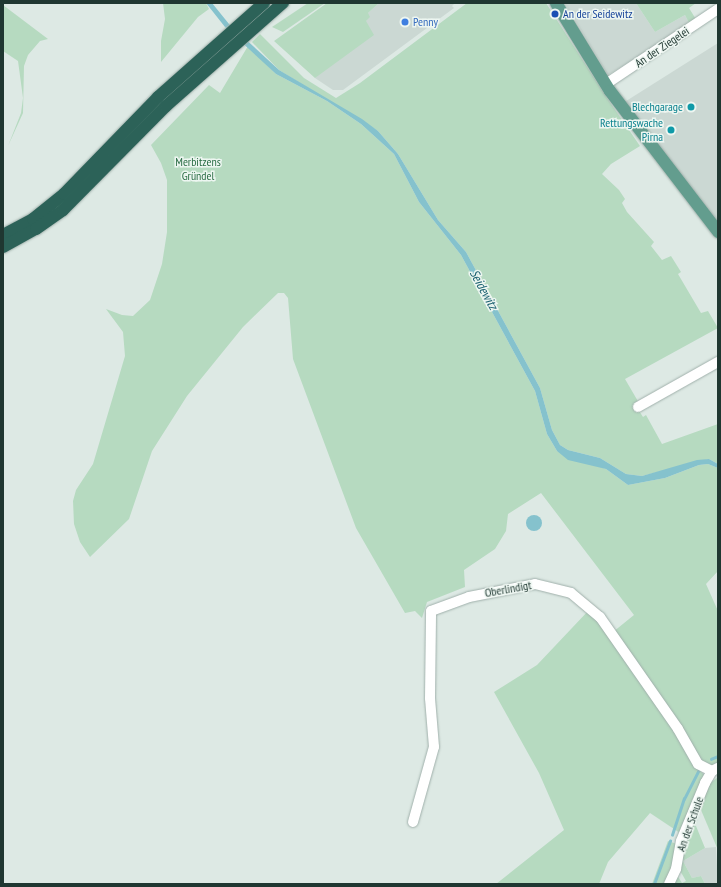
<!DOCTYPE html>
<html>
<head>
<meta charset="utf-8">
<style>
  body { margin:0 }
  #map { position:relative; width:721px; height:887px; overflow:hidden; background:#dde9e4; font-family:"PT Sans Narrow",sans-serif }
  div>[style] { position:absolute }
  .built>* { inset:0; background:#cbd8d3 }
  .green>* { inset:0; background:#b6dac0 }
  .water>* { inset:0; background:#85c2cd }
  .round { border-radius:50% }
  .stream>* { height:2.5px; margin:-1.25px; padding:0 1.25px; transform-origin:1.25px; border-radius:1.25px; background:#85c2cd }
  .roads { filter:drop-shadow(0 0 1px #a0b0ab) drop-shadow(0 0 1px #a0b0ab) }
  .minor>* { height:10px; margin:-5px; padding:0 5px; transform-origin:5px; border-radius:5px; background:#fff }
  .major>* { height:12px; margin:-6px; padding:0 6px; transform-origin:6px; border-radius:6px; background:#639d8e }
  .highway>* { height:12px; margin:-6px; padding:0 6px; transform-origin:6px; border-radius:6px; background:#2c6258 }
  .dots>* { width:11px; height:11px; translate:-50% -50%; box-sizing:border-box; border:2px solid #edf6f1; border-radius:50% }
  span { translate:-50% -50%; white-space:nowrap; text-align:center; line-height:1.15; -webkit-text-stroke:3px #edf6f1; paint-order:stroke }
  .transit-label { font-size:12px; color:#164399 }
  .left { translate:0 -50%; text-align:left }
  .shop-label { font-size:12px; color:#366cbe }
  .street-label { font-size:12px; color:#1f3731 }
  .culture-label { font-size:12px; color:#0d838f }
  .right { translate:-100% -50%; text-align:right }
  .park-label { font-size:12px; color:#2b6d45 }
  .water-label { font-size:13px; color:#1c6271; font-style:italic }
  .frame { position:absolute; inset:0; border:4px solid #1f3731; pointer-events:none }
</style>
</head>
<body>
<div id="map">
  <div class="built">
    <i style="clip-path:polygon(379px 3px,455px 3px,452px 6px,454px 8px,343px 90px,333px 90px,315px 78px,366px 21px,368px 13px)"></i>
    <i style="clip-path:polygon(565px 3px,636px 3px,655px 32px,685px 15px,690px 25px,608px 75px)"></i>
    <i style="clip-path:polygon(718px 43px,718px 226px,623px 103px)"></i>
    <i style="clip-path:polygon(716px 847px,718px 884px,705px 884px,701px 876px,692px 878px,683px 861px,705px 848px)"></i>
  </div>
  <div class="green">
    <i style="clip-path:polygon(163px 3px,206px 3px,209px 9px,198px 17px,161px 62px,161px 41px,165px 19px)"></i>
    <i style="clip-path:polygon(308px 3px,325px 3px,283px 32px,272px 27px)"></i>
    <i style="clip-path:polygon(327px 3px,379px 3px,368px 13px,370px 17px,366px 21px,374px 35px,315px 78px,274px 41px)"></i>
    <i style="clip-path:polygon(467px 3px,546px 3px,607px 98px,640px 146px,611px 164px,602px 174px,619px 190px,625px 199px,622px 203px,627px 212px,654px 242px,651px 246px,662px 260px,671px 256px,681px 272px,678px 274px,701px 313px,708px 311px,718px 328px,625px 379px,639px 403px,636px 406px,643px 417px,646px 415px,662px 444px,718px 424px,718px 464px,709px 459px,642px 476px,626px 474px,600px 458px,568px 450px,560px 445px,552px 430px,540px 388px,466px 252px,438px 220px,398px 154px,378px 131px,279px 70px,252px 42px,260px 34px,304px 78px,336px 98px,360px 83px)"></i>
    <i style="clip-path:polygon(636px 3px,696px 3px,689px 8px,697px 21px,690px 25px,685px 15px,655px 32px)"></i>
    <i style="clip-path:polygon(3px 5px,48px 39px,40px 41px,28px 55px,24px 66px,23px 113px,8px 146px,21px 113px,23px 98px,18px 61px,3px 51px)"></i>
    <i style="clip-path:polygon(248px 46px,276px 74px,327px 101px,361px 124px,394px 154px,419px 202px,461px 255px,535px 391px,547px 434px,557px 451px,606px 469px,628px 485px,665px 478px,699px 465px,708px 464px,718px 468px,718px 571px,706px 584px,718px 611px,718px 764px,704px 767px,613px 632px,634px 615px,541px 493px,508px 514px,506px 531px,495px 549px,464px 570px,465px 587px,427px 602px,422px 618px,415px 611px,405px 613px,356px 528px,293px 359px,288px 298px,284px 293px,278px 293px,243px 327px,187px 396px,152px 451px,129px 519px,90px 557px,80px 542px,74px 524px,73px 501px,76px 490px,93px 464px,125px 356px,123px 332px,106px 309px,122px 315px,133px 316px,150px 300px,162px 264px,167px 232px,167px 180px,161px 163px,151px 145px,209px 85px,220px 93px)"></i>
    <i style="clip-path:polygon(589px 610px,676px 730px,696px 766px,705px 776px,680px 833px,650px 813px,608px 862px,599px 884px,496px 884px,564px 830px,539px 773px,494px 692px,537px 665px)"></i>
    <i style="clip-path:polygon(718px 777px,718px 850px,701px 810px,708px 785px)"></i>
    <i style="clip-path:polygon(691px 826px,696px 826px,705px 848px,683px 861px,692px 878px,701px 876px,705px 884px,672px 884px,677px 875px,682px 883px,686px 881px,678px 867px)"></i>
    <i style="clip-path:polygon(668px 841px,677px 844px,667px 884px,652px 884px)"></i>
  </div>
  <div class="water">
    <i style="clip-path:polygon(206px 3px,212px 3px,229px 24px,279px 70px,362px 119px,378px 131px,398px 154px,438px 220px,466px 252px,540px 388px,552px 430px,560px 445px,568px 450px,600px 458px,626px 474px,642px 476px,697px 460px,709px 459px,718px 464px,718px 468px,708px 464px,699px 465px,665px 478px,628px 485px,606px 469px,568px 460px,557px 451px,547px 434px,535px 391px,461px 255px,419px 202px,394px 154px,361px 124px,327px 101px,276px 74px,225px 27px)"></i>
    <i class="round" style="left:526px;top:515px;width:16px;height:16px"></i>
  </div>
  <div class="stream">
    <i style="left:711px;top:759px;width:8px;rotate:-23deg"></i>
    <i style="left:672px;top:835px;width:38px;rotate:-72deg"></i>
    <i style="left:684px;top:799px;width:34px;rotate:-63deg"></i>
    <i style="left:654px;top:884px;width:46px;rotate:-69.6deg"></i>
  </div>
  <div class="roads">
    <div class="minor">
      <i style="left:606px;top:84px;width:135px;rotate:-33.8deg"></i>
      <i style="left:638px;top:407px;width:92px;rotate:-29.4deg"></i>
      <i style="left:413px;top:822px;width:78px;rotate:-74.4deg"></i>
      <i style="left:434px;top:747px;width:49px;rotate:-94.7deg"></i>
      <i style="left:430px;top:698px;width:87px;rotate:-89.3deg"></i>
      <i style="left:431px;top:611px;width:40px;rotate:-20.2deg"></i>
      <i style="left:469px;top:597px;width:67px;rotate:-11.1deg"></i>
      <i style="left:535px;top:584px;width:37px;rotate:14deg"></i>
      <i style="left:571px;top:593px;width:38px;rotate:40deg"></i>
      <i style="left:600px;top:617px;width:136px;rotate:55.1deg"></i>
      <i style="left:678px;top:729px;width:40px;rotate:60.3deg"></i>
      <i style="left:698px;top:764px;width:16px;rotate:27deg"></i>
      <i style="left:669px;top:884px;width:17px;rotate:-65deg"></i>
      <i style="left:676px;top:869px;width:28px;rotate:-80deg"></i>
      <i style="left:681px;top:841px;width:63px;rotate:-67.5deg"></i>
      <i style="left:705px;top:783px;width:14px;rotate:-60deg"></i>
      <i style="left:712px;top:771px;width:7px;rotate:-27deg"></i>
    </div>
    <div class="major">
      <i style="left:556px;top:3px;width:103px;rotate:58.5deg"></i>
      <i style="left:610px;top:91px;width:178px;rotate:52.5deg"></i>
    </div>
    <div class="highway">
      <i style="left:3px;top:235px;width:34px;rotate:-28deg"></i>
      <i style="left:33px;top:219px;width:40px;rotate:-39deg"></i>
      <i style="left:64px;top:194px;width:135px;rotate:-45.9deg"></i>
      <i style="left:158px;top:97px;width:142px;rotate:-41.6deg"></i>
      <i style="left:3px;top:247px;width:38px;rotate:-29deg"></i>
      <i style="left:36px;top:229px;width:33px;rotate:-35deg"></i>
      <i style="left:63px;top:210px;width:146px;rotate:-45.3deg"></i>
      <i style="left:166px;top:106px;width:156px;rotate:-41.4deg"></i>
    </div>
  </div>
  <div class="dots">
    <i style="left:555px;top:14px;background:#1a4fb4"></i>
    <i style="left:405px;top:22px;background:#3f7fe0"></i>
    <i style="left:691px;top:107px;background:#0f9aa8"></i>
    <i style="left:671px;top:130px;background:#0f9aa8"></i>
  </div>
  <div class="transit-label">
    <span class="left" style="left:563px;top:14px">An der Seidewitz</span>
  </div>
  <div class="shop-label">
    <span class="left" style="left:413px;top:22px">Penny</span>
  </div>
  <div class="street-label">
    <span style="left:662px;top:47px;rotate:-34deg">An der Ziegelei</span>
    <span style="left:508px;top:589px;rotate:-10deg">Oberlindigt</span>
    <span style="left:690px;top:824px;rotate:-70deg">An der Schule</span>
  </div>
  <div class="culture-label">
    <span class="right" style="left:683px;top:107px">Blechgarage</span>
    <span class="right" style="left:663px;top:130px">Rettungswache<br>Pirna</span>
  </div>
  <div class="park-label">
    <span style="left:198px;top:169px">Merbitzens<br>Gründel</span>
  </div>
  <div class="water-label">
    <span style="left:483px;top:290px;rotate:61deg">Seidewitz</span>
  </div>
  <div class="frame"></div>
</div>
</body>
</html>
